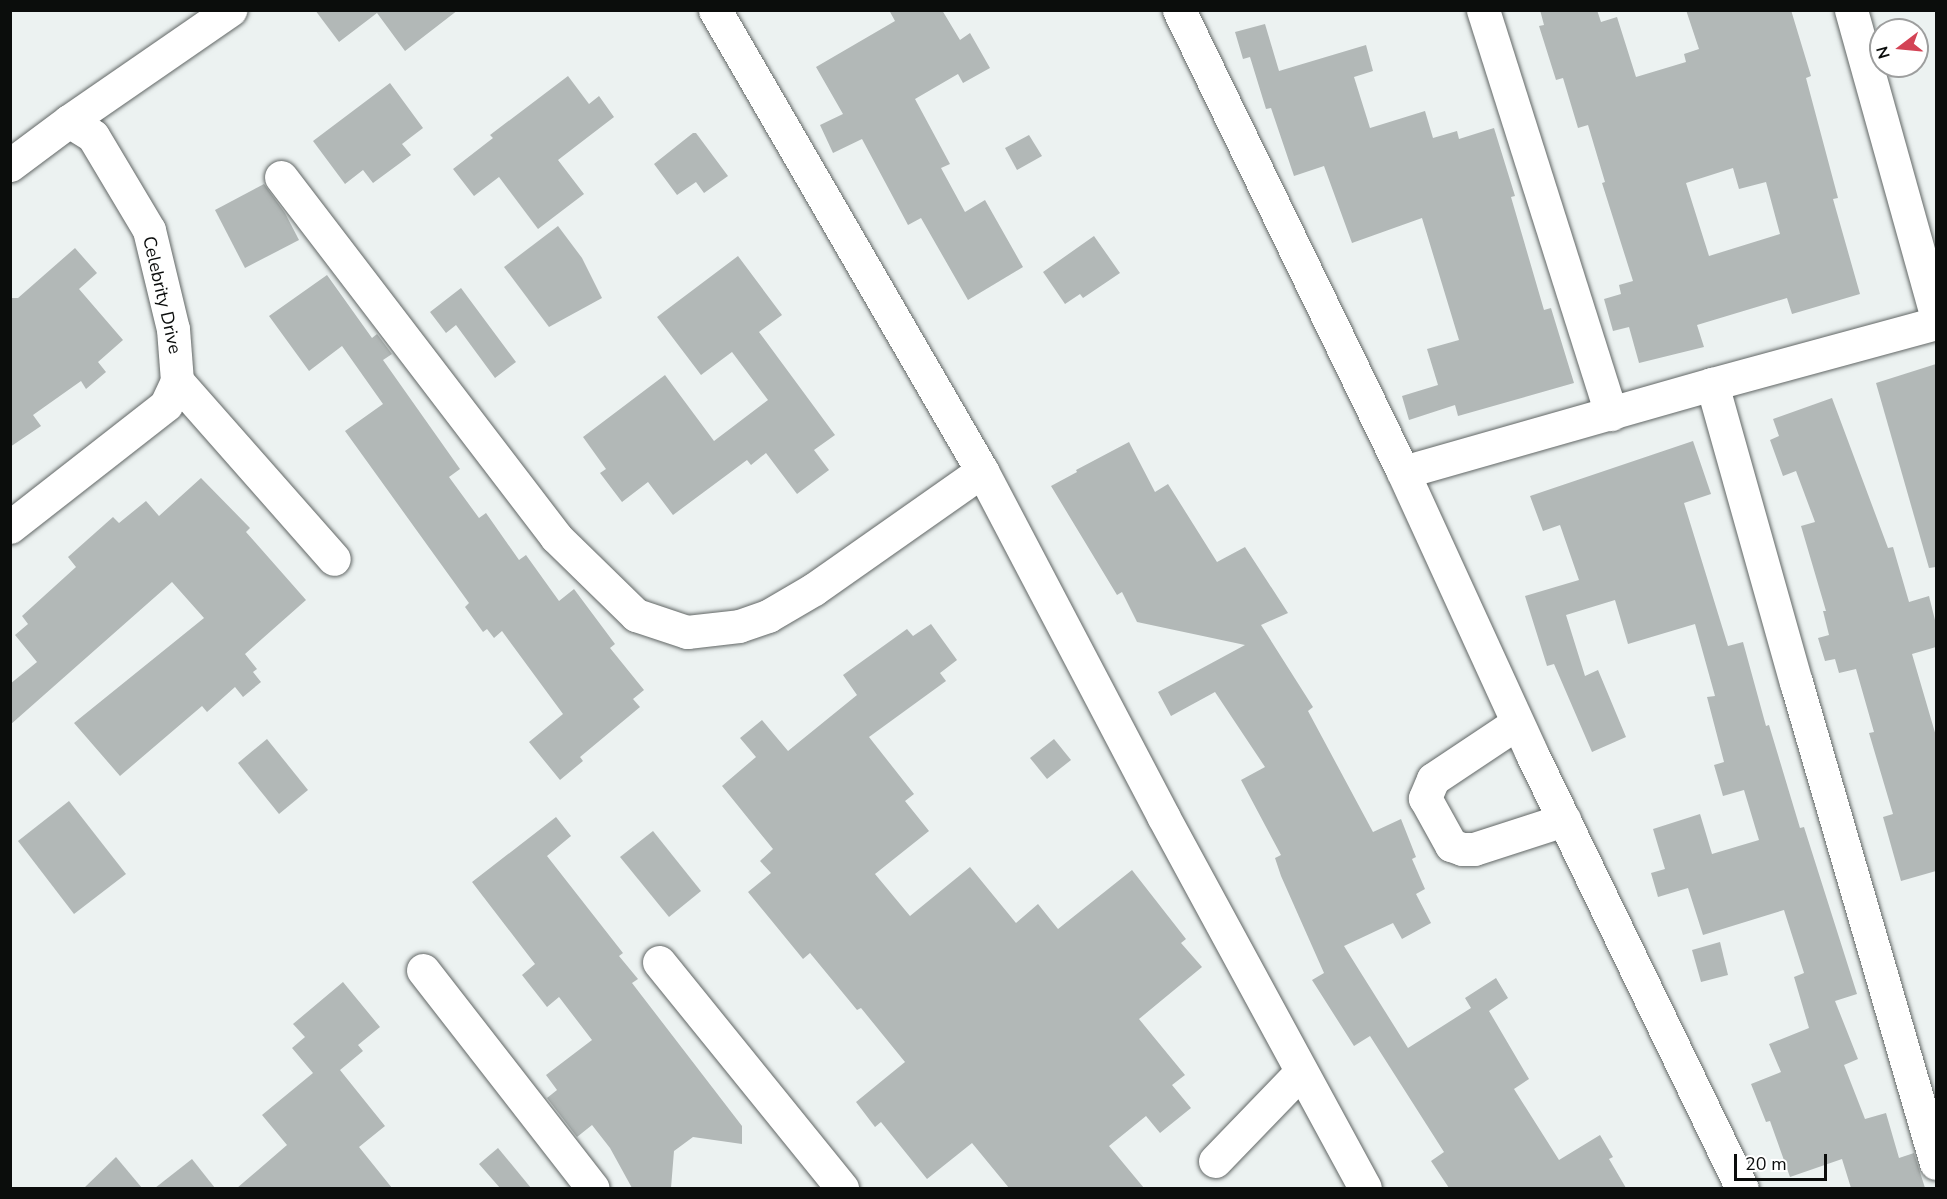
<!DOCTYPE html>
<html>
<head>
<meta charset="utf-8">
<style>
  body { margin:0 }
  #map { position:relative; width:1947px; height:1199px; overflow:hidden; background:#ecf2f1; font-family:"Nunito Sans",sans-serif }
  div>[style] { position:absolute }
  .building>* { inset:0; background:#b2b8b7 }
  .roads { filter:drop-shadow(0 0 2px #626766) drop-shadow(0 0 2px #626766) }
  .minor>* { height:33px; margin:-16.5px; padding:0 16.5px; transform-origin:16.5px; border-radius:16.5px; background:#fff }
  span { translate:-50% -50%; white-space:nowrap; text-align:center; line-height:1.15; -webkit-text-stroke:5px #fff; paint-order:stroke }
  .street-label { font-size:18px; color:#0b0d0c }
  .frame { position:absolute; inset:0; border:12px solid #0b0d0c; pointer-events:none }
  .north { position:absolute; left:1869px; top:18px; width:60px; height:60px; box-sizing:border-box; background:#fff; border:2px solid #9d9e9e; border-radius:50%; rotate:254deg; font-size:16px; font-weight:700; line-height:24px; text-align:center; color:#0b0d0c }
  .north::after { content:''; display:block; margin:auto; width:21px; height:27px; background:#d34355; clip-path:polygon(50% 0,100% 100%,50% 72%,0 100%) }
  .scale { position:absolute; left:1734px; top:1154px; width:93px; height:27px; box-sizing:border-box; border:3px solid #0b0d0c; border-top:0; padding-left:8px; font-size:18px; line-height:21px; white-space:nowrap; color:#0b0d0c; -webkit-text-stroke:4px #fff; paint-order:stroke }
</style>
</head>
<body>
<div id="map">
  <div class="building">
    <i style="clip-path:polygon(315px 10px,458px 10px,405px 51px,377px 13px,339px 42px)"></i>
    <i style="clip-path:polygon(889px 10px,942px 10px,960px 40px,970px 33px,990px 68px,963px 83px,958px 74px,915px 99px,950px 164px,941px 168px,965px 212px,985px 200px,1023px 267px,968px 300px,921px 218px,908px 225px,862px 139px,833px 153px,820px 125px,843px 114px,816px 67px,895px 21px)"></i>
    <i style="clip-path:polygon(evenodd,1540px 10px,1597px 10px,1601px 22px,1617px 17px,1636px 77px,1686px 62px,1684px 54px,1699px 49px,1686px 10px,1791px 10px,1811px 76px,1806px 78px,1838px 198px,1833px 199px,1860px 294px,1792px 314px,1787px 298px,1697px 325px,1704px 347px,1639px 363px,1629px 327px,1613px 331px,1604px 299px,1621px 294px,1619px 285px,1633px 281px,1602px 183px,1605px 182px,1588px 125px,1578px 128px,1563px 78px,1556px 80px,1539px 26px,1544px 25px,1540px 10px,1733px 168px,1739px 189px,1766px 182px,1780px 234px,1709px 256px,1686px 183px,1733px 168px)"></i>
    <i style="clip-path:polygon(1265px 24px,1279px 71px,1366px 45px,1373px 71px,1354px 77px,1370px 128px,1425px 111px,1433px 138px,1457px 131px,1459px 139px,1494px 128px,1515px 196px,1511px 197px,1544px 310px,1551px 308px,1574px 383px,1458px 416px,1455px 405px,1409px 420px,1402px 396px,1438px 385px,1427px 349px,1459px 340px,1422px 218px,1352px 243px,1324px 166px,1294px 176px,1271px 108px,1266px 109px,1250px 57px,1243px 59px,1235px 32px)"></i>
    <i style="clip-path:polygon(568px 76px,589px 104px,599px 96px,614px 117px,558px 160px,584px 194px,538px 229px,499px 177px,474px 196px,453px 169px,493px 138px,490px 135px)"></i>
    <i style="clip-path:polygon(390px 83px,423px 128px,402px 144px,411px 155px,373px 183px,363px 170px,345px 184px,313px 141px)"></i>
    <i style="clip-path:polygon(693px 133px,696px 133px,728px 176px,704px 193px,696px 182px,677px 195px,654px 164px)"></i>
    <i style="clip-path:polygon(1029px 135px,1042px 156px,1017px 170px,1005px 148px)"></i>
    <i style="clip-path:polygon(264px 184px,285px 213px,299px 240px,245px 268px,215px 210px)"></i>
    <i style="clip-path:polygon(558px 226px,582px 258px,602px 298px,549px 327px,504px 267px)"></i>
    <i style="clip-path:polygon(1094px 236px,1120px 273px,1083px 298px,1080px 294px,1065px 304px,1043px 272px)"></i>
    <i style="clip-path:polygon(75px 248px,97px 273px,79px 289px,123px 340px,98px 362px,106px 372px,86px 389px,81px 381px,33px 415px,41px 426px,10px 447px,10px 298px,18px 298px)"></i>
    <i style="clip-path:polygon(738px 256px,782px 315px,759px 332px,835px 435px,814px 450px,829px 470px,797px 494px,766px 453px,751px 465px,747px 460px,673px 515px,648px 482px,622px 502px,600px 473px,606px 469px,583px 437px,665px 375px,714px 441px,768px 400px,732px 352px,701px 375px,657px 317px)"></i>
    <i style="clip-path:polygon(327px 275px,372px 338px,377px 334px,392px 354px,383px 360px,460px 469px,449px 477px,479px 518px,486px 513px,519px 560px,526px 555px,559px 601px,574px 589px,615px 644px,610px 648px,644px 690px,633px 699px,640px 707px,580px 757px,583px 761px,560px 780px,529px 742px,563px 714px,502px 631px,494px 638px,487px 629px,483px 632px,465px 607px,469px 603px,345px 431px,383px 404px,342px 346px,309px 371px,269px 316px)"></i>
    <i style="clip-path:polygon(461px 288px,516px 362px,495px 378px,456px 325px,446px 333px,430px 312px)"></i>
    <i style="clip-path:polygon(1936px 364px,1936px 567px,1929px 568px,1876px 383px)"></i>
    <i style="clip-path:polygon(1832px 398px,1888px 548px,1893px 547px,1909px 602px,1929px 596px,1936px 624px,1936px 647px,1912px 654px,1936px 736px,1936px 871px,1901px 881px,1883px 817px,1893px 814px,1869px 733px,1874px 732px,1856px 669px,1839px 673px,1835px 659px,1825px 661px,1818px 638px,1829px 635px,1823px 611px,1826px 611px,1801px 526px,1815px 522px,1796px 471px,1783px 476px,1770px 440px,1779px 436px,1773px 419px)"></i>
    <i style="clip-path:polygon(1693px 441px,1711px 494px,1684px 503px,1728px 646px,1743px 642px,1766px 726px,1769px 725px,1800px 828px,1804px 827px,1857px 994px,1835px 1001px,1858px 1059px,1844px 1065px,1865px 1119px,1886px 1113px,1899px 1158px,1914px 1153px,1925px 1188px,1851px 1188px,1842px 1159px,1790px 1177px,1770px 1121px,1766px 1122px,1751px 1084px,1781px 1072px,1769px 1044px,1809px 1028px,1794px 977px,1804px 973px,1784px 910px,1703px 935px,1688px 888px,1658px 897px,1651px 873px,1665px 869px,1653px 829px,1700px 814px,1712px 854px,1759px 840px,1744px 790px,1723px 796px,1714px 765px,1724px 762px,1707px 697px,1715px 696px,1695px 624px,1628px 644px,1615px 600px,1566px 615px,1585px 676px,1598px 670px,1626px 737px,1592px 752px,1554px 664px,1547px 666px,1525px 596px,1579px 580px,1560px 525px,1543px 531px,1530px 496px)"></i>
    <i style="clip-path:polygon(1129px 442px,1155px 492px,1168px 484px,1217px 562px,1245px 547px,1288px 613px,1261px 625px,1313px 707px,1308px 711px,1373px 832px,1401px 819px,1416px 857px,1412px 859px,1425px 889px,1416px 894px,1431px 923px,1402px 939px,1393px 923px,1344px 946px,1408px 1048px,1471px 1008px,1465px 998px,1496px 978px,1508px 998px,1489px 1011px,1529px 1079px,1514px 1089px,1559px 1160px,1600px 1135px,1613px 1157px,1609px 1159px,1626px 1188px,1449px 1188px,1431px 1161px,1444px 1152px,1370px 1036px,1354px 1046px,1312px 980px,1324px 973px,1281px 876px,1275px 858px,1281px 855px,1241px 780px,1265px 767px,1215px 692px,1171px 716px,1158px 692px,1245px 645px,1137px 622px,1122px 592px,1117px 595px,1051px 486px,1077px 472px,1076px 470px)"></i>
    <i style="clip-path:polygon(201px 478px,250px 528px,246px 532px,306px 600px,245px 654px,257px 669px,253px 672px,261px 682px,243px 697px,235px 687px,207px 712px,202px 706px,120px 776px,74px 723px,204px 618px,172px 582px,10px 725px,10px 684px,37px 662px,15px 635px,28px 624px,22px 616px,76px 567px,68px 557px,113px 517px,119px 523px,146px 501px,159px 516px)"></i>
    <i style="clip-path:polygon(931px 624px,957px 660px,940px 673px,946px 681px,869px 737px,914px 794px,905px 801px,929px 831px,875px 874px,910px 916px,970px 867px,1016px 923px,1038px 904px,1058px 929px,1132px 870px,1186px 939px,1181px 943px,1202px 967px,1139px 1019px,1185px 1075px,1172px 1085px,1191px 1108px,1160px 1133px,1146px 1116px,1109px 1146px,1144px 1188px,1009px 1188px,972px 1143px,927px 1179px,881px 1122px,875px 1127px,856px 1102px,905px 1062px,861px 1008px,857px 1010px,810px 953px,803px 959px,748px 892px,771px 873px,760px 861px,773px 849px,722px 786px,756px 757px,740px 738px,762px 720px,788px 751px,857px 695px,843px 675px,907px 629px,913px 636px)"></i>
    <i style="clip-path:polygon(267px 739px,308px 790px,279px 814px,238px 763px)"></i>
    <i style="clip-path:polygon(1054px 739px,1071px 760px,1047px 779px,1030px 758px)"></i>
    <i style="clip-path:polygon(69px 801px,126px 874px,74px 914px,18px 841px)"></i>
    <i style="clip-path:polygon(556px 817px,571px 836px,547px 856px,623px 953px,619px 956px,638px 979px,632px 983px,742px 1126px,742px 1144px,693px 1137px,674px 1151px,671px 1188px,632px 1188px,610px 1148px,592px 1125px,577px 1137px,547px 1098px,557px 1090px,546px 1075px,592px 1040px,559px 997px,547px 1007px,522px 975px,535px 964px,472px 882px)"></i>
    <i style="clip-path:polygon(653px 831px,701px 891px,669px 917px,620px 857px)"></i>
    <i style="clip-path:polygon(1720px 942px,1728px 975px,1701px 982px,1692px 950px)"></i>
    <i style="clip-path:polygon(343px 982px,380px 1027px,358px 1045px,363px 1051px,340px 1070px,385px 1126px,359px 1147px,392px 1188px,237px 1188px,287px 1145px,262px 1115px,313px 1073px,292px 1048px,305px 1037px,293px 1024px)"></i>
    <i style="clip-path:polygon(498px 1148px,531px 1188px,500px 1188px,479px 1164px)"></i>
    <i style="clip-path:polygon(116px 1157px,142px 1188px,84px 1188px)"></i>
    <i style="clip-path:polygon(192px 1159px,215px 1188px,155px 1188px)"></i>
  </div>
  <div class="roads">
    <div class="minor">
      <i style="left:715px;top:10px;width:533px;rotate:59.92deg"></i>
      <i style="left:982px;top:471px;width:390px;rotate:62.3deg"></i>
      <i style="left:1163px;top:816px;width:423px;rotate:61.5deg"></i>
      <i style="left:1179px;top:10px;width:513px;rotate:64.13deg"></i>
      <i style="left:1403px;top:472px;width:308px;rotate:65.4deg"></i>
      <i style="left:1531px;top:752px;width:484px;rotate:64.2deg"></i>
      <i style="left:1483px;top:10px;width:424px;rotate:72.4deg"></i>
      <i style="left:1851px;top:10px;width:317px;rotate:74.4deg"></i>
      <i style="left:69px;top:121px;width:196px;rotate:-34.6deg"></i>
      <i style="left:10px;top:165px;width:74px;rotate:-36.7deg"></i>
      <i style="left:69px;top:121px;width:28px;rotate:32deg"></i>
      <i style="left:93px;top:136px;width:109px;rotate:59.2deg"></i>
      <i style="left:149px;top:230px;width:102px;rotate:76.4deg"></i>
      <i style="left:173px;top:329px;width:52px;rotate:85.6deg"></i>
      <i style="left:177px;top:381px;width:26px;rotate:115deg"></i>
      <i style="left:166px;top:405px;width:198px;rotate:142deg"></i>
      <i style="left:281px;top:177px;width:453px;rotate:52.6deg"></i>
      <i style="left:556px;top:537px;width:112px;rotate:44.3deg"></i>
      <i style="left:636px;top:615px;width:54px;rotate:18.4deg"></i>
      <i style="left:687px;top:632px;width:52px;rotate:-6.6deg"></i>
      <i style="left:739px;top:626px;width:31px;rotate:-19deg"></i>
      <i style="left:768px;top:616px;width:53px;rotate:-30.4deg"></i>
      <i style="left:814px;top:589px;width:205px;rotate:-35.1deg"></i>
      <i style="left:177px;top:381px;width:237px;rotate:48.6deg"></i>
      <i style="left:1712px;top:384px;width:310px;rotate:74.3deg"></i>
      <i style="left:1796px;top:682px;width:501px;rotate:73.77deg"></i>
      <i style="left:1403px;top:472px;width:321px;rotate:-15.9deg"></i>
      <i style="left:1712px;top:384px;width:232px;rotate:-15.2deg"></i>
      <i style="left:1517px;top:723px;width:101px;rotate:146.3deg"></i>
      <i style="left:1433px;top:779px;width:21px;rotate:113deg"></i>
      <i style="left:1425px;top:798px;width:54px;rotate:61deg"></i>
      <i style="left:1451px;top:845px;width:12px;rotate:20deg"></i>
      <i style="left:1462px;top:849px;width:12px"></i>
      <i style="left:1474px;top:849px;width:95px;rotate:-17.9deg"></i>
      <i style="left:659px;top:962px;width:291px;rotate:51deg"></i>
      <i style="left:423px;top:970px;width:276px;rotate:52.1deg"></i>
      <i style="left:1215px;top:1161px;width:124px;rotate:-46deg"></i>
    </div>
  </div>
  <div class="street-label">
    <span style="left:162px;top:295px;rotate:77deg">Celebrity Drive</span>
  </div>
  <div class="frame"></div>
  <div class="north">N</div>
  <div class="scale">20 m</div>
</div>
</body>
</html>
